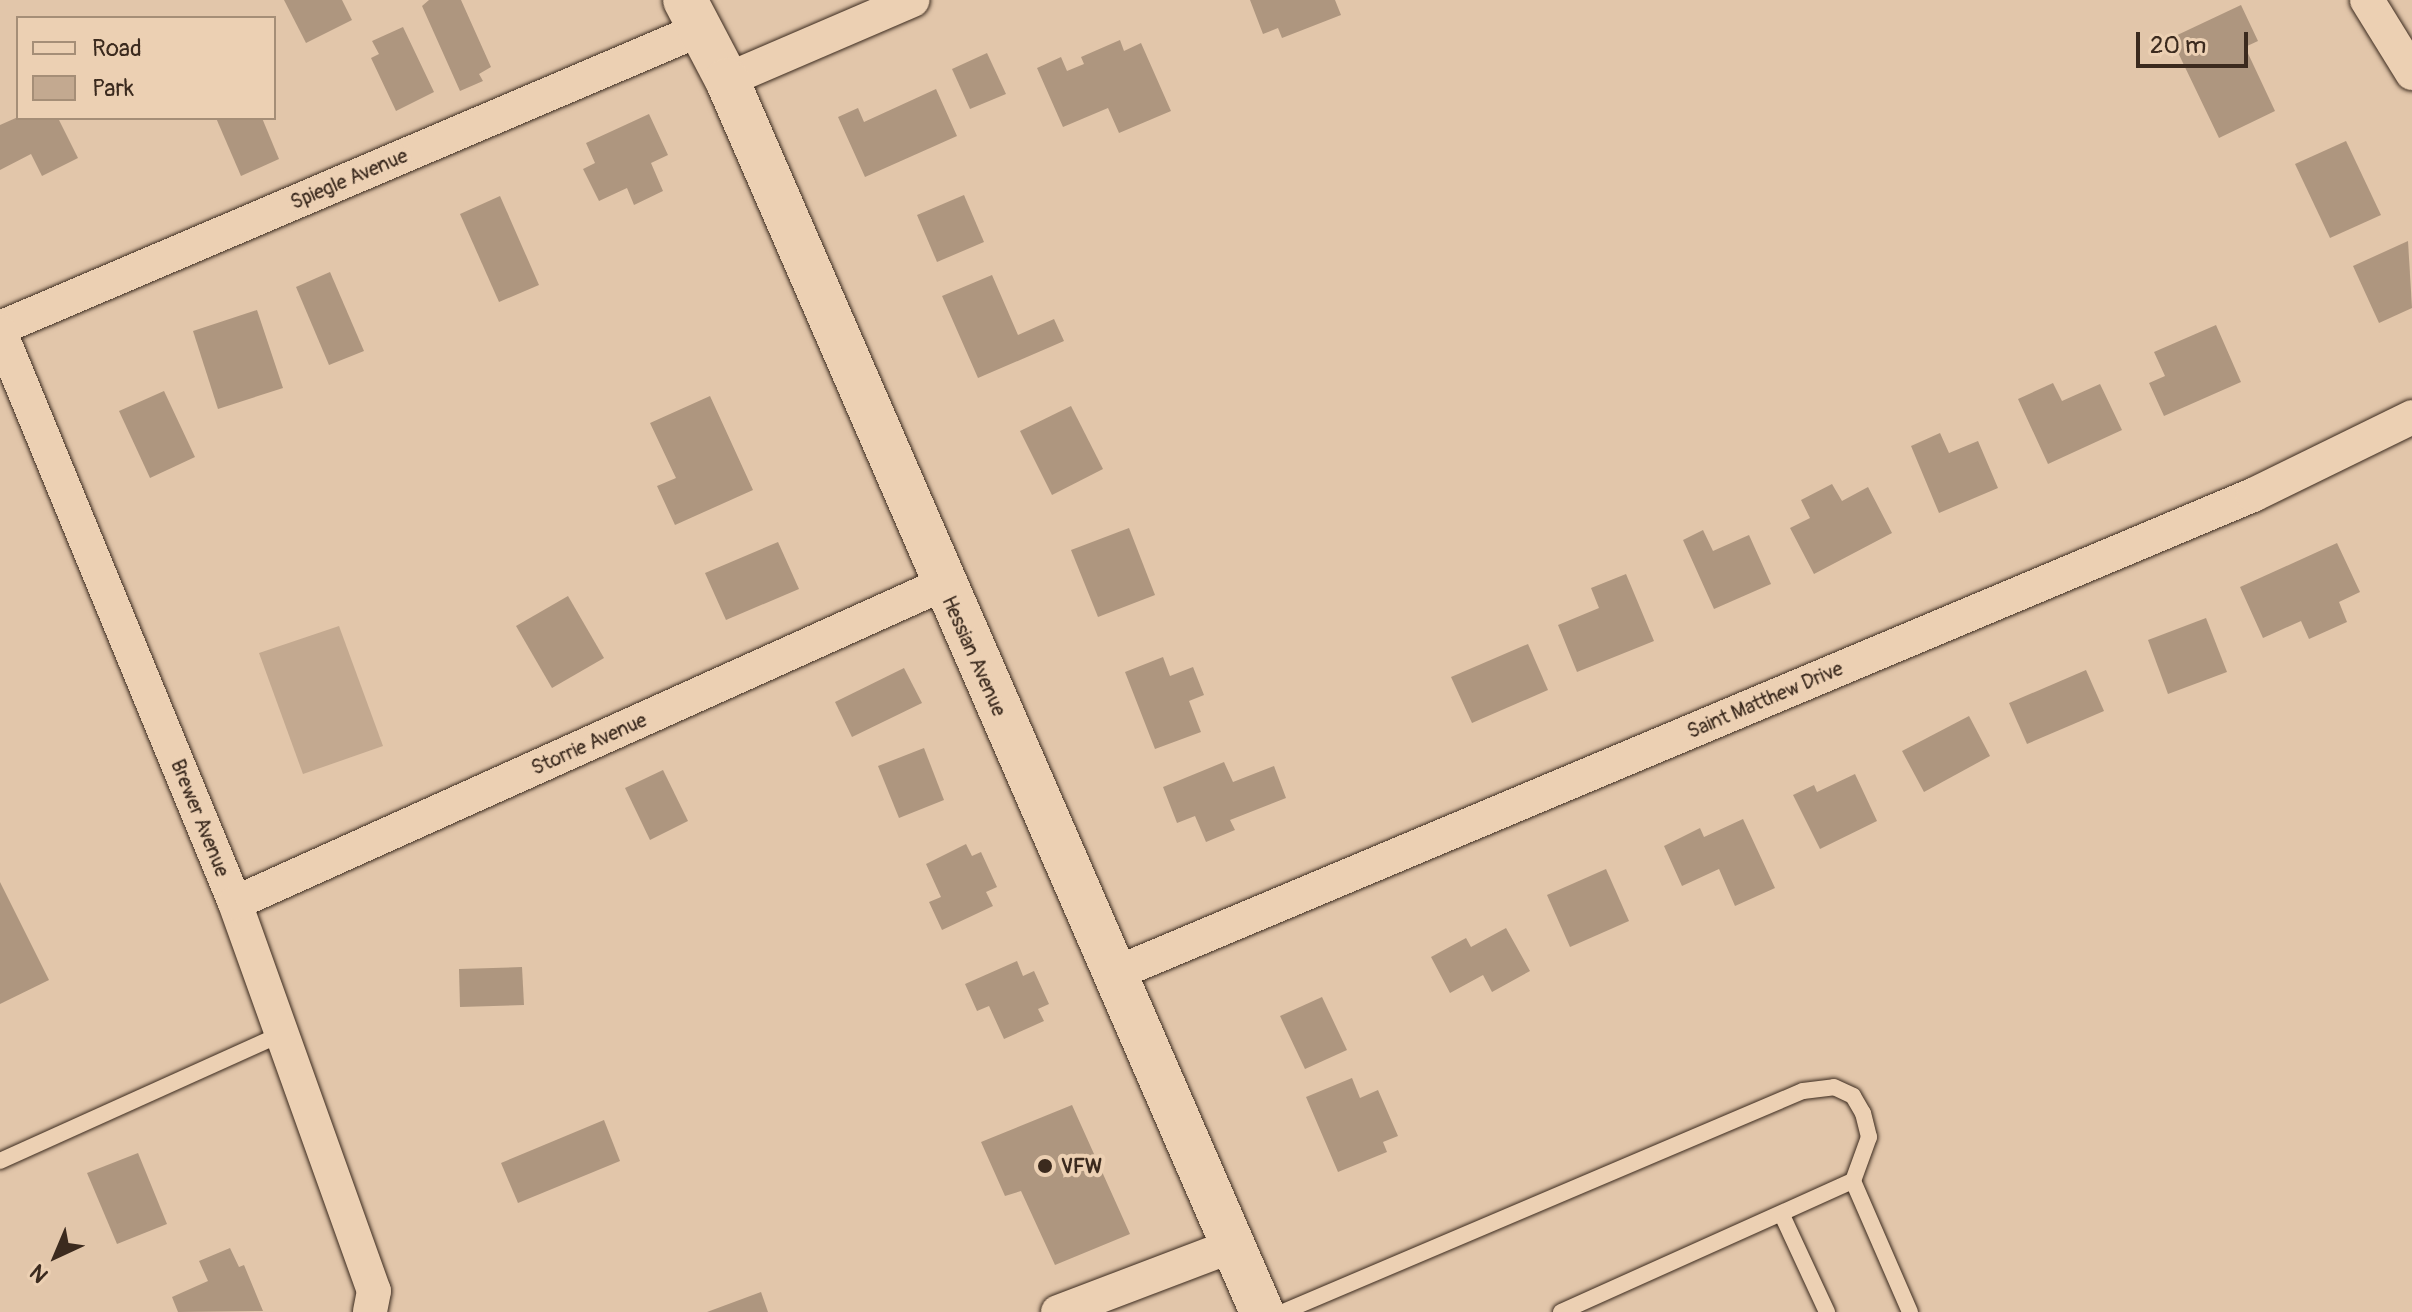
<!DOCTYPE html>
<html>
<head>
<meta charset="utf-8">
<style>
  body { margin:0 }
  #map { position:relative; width:2412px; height:1312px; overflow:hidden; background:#e2c6aa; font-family:Pangolin,sans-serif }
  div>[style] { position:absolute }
  .green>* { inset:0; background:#c3a990 }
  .building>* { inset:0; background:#ae967f }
  .roads { filter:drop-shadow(0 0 2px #3b2a1e) drop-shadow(0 0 2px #3b2a1e) }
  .service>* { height:16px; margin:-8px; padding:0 8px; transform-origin:8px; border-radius:8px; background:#ecd0b3 }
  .minor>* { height:34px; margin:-17px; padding:0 17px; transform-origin:17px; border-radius:17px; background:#ecd0b3 }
  .secondary>* { height:44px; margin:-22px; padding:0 22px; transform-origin:22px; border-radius:22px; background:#ecd0b3 }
  .dots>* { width:22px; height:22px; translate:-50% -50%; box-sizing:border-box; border:4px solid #ecd0b3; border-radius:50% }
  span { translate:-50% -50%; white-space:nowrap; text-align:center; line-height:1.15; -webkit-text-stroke:8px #ecd0b3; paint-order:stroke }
  .street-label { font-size:20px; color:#3b2a1e }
  .poi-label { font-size:20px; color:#3b2a1e; font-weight:700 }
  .left { translate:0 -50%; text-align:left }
  .legend { position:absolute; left:16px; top:16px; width:260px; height:104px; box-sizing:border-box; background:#ecd0b3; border:2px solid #a58e77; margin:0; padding:10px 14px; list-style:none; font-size:24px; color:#3b2a1e }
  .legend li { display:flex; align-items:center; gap:16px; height:40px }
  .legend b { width:40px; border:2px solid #a58e77 }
  .north { position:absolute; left:16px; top:1216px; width:80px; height:80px; -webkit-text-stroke:6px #ecd0b3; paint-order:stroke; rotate:224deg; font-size:22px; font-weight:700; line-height:32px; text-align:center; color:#3b2a1e }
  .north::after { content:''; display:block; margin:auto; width:28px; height:36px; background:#3b2a1e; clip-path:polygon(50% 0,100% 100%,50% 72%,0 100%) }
  .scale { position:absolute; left:2136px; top:32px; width:112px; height:36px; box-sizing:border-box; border:4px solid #3b2a1e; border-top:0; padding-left:10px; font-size:24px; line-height:28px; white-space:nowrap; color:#3b2a1e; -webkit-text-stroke:6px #ecd0b3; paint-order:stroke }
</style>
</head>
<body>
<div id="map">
  <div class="green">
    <i style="clip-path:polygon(339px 626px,383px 746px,303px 774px,259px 653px)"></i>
  </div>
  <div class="building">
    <i style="clip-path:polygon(284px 0,342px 0,352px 20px,306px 43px)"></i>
    <i style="clip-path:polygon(429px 0,461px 0,491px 67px,479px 74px,483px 81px,460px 91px,422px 6px)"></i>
    <i style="clip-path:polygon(1250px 0,1335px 0,1341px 15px,1282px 38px,1278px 28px,1263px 34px)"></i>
    <i style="clip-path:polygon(2241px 5px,2258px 41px,2245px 47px,2275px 111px,2219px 138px,2171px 38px)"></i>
    <i style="clip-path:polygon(403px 27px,434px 92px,396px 111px,371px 58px,379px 54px,372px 41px)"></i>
    <i style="clip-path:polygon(1120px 40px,1124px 51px,1141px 43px,1171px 111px,1119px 133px,1108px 108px,1063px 127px,1037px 68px,1061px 57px,1067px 71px,1084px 64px,1081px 57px)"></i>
    <i style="clip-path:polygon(987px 53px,1006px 94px,970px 109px,952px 69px)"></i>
    <i style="clip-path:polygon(936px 89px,957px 136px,865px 177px,838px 117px,858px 108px,864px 122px)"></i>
    <i style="clip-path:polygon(649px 114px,668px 155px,651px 163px,663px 191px,634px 205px,627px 188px,599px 201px,583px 169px,595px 163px,586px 143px)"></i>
    <i style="clip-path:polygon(18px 117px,58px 118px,78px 158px,42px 176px,31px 154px,0 170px,0 125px)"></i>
    <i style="clip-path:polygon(216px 118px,262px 118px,279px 159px,241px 176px)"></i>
    <i style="clip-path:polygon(2346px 141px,2381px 215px,2330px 238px,2295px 164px)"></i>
    <i style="clip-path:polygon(964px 195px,984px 242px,937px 262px,917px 215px)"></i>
    <i style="clip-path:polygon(500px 196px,539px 285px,499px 302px,460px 214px)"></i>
    <i style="clip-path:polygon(2408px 241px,2412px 308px,2379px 323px,2353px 266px)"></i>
    <i style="clip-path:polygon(330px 272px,364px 351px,329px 365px,296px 287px)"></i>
    <i style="clip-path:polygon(992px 275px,1018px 335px,1054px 319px,1064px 341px,978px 378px,942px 296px)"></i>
    <i style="clip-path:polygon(257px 310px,283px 388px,218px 409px,193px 331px)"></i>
    <i style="clip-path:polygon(2216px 325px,2241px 382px,2164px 416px,2149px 383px,2165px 376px,2154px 352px)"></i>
    <i style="clip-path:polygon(2053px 383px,2062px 401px,2100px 384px,2122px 430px,2048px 464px,2018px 399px)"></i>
    <i style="clip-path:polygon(164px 391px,195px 457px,150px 478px,119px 411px)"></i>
    <i style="clip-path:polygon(710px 396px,753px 490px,675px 525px,657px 486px,676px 478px,650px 423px)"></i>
    <i style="clip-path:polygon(1071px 406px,1103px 469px,1052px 495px,1020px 431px)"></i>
    <i style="clip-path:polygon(1940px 433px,1949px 453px,1978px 441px,1998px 488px,1939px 513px,1911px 446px)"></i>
    <i style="clip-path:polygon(1832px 484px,1842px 501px,1868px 487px,1892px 533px,1814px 574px,1790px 528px,1810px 518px,1801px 500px)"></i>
    <i style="clip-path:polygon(1129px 528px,1155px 595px,1098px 617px,1071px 550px)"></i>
    <i style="clip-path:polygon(1703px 530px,1713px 551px,1749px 535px,1771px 584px,1714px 609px,1683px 540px)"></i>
    <i style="clip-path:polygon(778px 542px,799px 589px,726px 620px,705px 573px)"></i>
    <i style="clip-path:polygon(2337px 543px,2360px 592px,2339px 602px,2347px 622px,2309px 639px,2301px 621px,2263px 638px,2240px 587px)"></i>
    <i style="clip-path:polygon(1626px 574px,1654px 641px,1577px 672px,1558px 625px,1599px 608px,1591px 588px)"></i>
    <i style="clip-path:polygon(568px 596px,604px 658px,552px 688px,516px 626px)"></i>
    <i style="clip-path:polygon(2206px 618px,2227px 672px,2168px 694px,2148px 640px)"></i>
    <i style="clip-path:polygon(1528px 644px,1548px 690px,1472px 723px,1451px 677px)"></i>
    <i style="clip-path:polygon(1163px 657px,1170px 676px,1193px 667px,1204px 695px,1189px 701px,1201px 732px,1155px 749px,1125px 672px)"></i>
    <i style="clip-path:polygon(904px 668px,922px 703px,852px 737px,835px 702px)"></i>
    <i style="clip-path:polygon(2086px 670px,2104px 711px,2027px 744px,2009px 703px)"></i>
    <i style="clip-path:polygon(1969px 716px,1990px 756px,1924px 792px,1902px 751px)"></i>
    <i style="clip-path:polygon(924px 748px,944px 800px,899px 818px,878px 766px)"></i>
    <i style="clip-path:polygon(1224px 762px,1233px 782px,1274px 766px,1286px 798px,1230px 820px,1235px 830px,1206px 842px,1195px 816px,1177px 823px,1163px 787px)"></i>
    <i style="clip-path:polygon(663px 770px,688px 821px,650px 840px,625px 788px)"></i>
    <i style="clip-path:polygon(1855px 774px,1877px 821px,1820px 849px,1793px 795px,1814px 785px,1817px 792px)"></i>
    <i style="clip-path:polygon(1743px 819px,1775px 888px,1735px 906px,1719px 869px,1682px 886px,1664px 846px,1700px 828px,1704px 837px)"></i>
    <i style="clip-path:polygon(966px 844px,972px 856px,981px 852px,997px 887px,986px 892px,993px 906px,942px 930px,929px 902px,941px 897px,926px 864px)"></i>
    <i style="clip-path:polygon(1606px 869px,1629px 921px,1570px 947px,1547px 895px)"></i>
    <i style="clip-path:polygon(0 882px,49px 980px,0 1004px)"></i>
    <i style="clip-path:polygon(1506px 928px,1530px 971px,1492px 992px,1483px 975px,1450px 993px,1431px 957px,1466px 938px,1471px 947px)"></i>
    <i style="clip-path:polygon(1017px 961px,1023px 976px,1034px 971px,1049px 1004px,1038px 1009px,1044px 1021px,1004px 1039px,989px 1006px,977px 1011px,965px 984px)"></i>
    <i style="clip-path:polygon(522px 967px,524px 1005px,460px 1007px,459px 969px)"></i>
    <i style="clip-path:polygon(1322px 997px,1347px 1050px,1305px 1069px,1280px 1016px)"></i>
    <i style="clip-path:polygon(1352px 1078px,1360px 1098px,1378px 1090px,1398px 1136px,1383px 1142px,1387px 1152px,1338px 1172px,1306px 1097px)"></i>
    <i style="clip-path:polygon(1072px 1105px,1130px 1234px,1055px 1265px,1021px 1191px,1005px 1196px,981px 1142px)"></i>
    <i style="clip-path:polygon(604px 1120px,620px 1161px,518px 1203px,501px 1163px)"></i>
    <i style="clip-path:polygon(138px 1153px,167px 1224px,117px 1244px,87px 1173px)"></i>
    <i style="clip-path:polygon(230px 1248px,239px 1267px,244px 1265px,263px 1311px,178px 1312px,172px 1297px,208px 1281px,199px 1261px)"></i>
    <i style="clip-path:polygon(761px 1292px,768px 1312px,707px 1312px)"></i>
  </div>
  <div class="roads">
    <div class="service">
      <i style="left:0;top:1161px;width:308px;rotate:-24.3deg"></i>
      <i style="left:1782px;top:1215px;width:107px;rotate:65.1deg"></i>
      <i style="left:1283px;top:1312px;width:565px;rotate:-23.03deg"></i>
      <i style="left:1803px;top:1091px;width:31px;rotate:-7deg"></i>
      <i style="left:1834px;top:1087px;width:21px;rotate:25deg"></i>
      <i style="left:1853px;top:1096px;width:20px;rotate:60deg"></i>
      <i style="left:1863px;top:1113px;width:25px;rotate:76deg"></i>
      <i style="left:1869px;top:1137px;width:47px;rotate:110deg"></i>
      <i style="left:1561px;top:1312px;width:320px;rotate:-24.2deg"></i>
      <i style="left:1853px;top:1181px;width:143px;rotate:66.5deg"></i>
    </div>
    <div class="minor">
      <i style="left:2367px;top:0;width:86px;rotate:58.3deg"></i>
      <i style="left:727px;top:80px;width:202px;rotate:-23.3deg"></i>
      <i style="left:0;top:328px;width:760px;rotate:-23.09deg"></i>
      <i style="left:0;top:332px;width:617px;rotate:67.63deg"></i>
      <i style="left:235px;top:903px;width:412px;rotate:70.3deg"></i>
      <i style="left:374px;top:1291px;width:21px;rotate:101deg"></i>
      <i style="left:235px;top:903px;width:777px;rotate:-24.25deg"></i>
      <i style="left:1114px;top:974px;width:1236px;rotate:-22.81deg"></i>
      <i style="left:2253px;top:495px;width:177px;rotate:-26.1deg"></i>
      <i style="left:1058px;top:1312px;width:191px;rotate:-20.8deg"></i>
    </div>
    <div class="secondary">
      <i style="left:685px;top:0;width:90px;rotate:62.3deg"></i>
      <i style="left:727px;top:80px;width:1343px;rotate:66.53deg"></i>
    </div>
  </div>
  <div class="dots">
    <i style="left:1045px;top:1166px;background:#3b2a1e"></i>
  </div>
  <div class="street-label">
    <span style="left:349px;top:179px;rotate:-23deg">Spiegle Avenue</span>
    <span style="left:974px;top:656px;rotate:66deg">Hessian Avenue</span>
    <span style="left:1765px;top:700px;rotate:-23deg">Saint Matthew Drive</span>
    <span style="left:589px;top:744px;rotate:-24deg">Storrie Avenue</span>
    <span style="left:200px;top:818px;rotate:68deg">Brewer Avenue</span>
  </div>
  <div class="poi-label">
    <span class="left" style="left:1061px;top:1166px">VFW</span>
  </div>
  <ul class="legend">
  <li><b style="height:10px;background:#ecd0b3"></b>Road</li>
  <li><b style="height:22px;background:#c3a990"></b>Park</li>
  </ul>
  <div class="north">N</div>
  <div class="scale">20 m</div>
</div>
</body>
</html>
